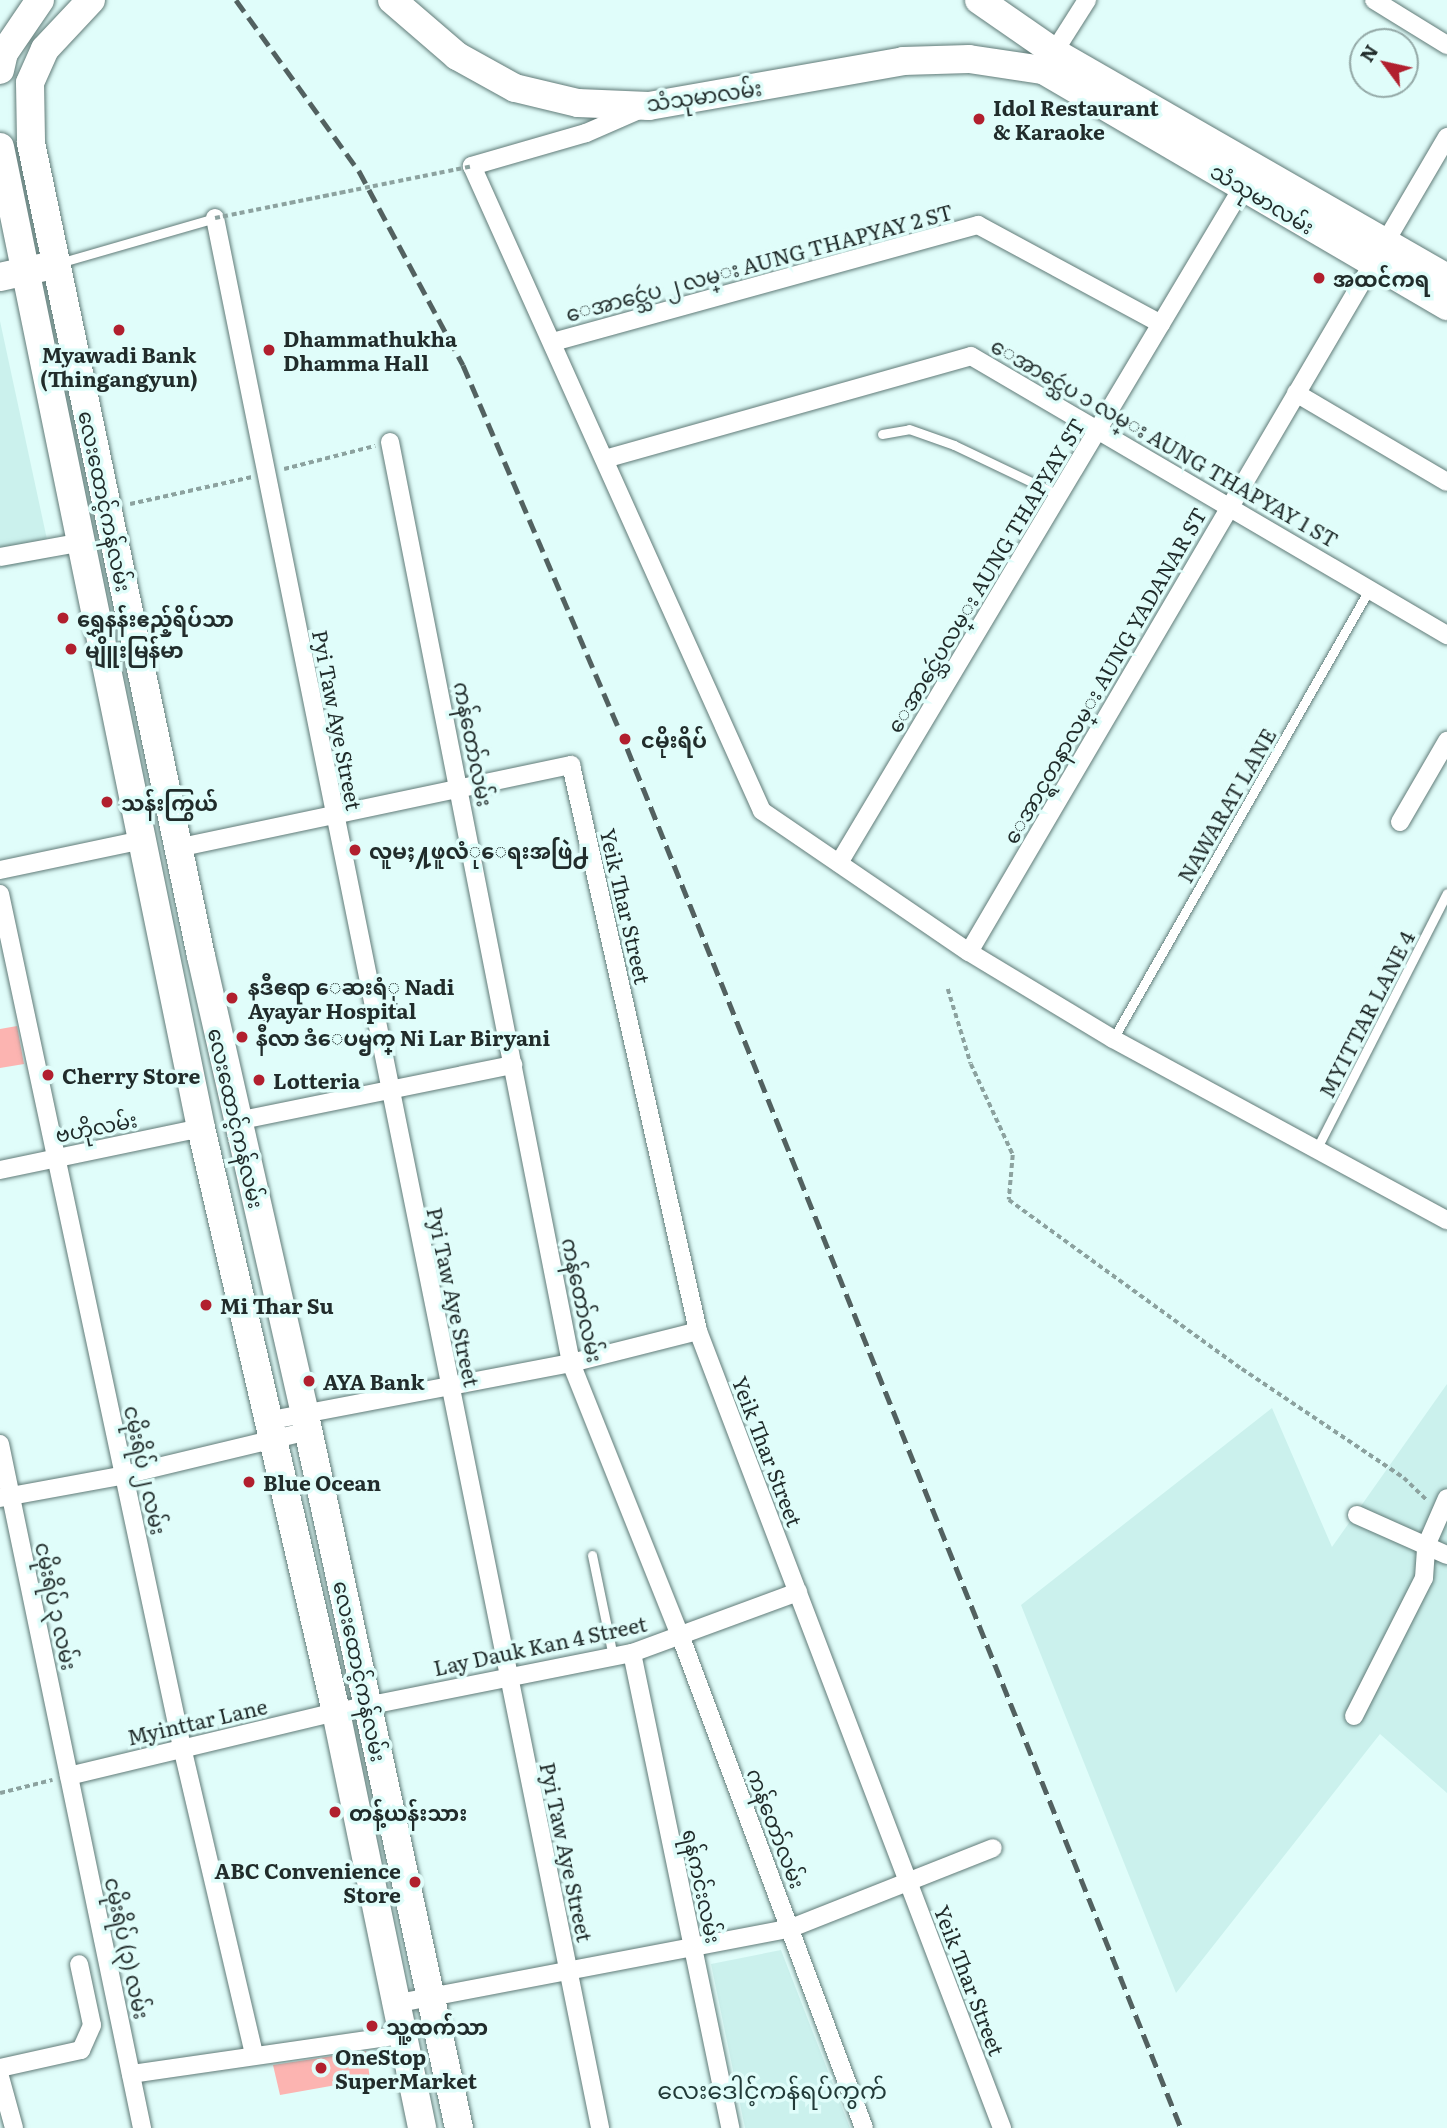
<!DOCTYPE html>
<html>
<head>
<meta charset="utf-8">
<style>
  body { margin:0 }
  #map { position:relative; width:1447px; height:2128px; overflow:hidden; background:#e0fdfa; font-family:Literata,"Noto Sans Myanmar",serif }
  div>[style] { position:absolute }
  .built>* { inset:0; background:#cbf1ed }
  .building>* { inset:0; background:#fcb4b1 }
  .path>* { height:3.5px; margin-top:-1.75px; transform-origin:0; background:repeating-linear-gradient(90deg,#8ca29f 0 5px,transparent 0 8.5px) }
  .roads { filter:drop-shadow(0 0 2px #617b78) drop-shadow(0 0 2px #617b78) }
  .service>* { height:9px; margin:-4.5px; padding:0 4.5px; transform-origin:4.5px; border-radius:4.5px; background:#fff }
  .minor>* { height:18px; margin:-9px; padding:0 9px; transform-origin:9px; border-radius:9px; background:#fff }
  .primary>* { height:28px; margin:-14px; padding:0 14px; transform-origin:14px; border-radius:14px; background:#fff }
  .rail>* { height:5px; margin-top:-2.5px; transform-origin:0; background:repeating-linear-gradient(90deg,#526160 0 14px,transparent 0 21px) }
  .path-bridge>* { height:3.5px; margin-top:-1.75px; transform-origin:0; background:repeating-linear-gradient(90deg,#8ca29f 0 5px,transparent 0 8.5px) }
  .dots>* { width:19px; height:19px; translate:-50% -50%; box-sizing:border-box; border:4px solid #e0fdfa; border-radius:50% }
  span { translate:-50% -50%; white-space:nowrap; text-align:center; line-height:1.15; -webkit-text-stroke:7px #e0fdfa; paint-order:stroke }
  .street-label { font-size:21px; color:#212c2b }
  .poi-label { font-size:21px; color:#212c2b; font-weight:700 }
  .left { translate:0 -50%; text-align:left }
  .right { translate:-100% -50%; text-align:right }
  .quarter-label { font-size:24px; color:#223a38 }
  .north { position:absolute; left:1349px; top:28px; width:70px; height:70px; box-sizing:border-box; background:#e0fdfa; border:2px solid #94a9a7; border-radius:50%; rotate:303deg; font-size:19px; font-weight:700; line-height:28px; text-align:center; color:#212c2b }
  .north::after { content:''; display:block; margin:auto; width:24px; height:32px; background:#b11f2e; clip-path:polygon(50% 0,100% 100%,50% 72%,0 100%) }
</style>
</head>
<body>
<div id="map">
  <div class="built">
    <i style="clip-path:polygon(0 321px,51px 558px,0 569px)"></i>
    <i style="clip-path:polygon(1447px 1384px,1447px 1793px,1380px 1734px,1176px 1993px,1021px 1605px,1272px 1408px,1332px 1547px)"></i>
    <i style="clip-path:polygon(781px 1950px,850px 2128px,745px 2128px,711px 1964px)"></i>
  </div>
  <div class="building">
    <i style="clip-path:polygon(17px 1026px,24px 1064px,0 1068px,0 1029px)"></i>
    <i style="clip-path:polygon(366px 2051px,370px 2079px,280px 2095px,273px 2065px)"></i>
  </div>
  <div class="path">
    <i style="left:284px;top:469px;width:94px;rotate:-14.2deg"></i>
    <i style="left:130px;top:504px;width:125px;rotate:-12.5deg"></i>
    <i style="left:948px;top:989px;width:78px;rotate:73deg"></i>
    <i style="left:971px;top:1064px;width:100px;rotate:65.2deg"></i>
    <i style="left:1013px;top:1155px;width:45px;rotate:95.1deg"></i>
    <i style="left:1009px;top:1200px;width:288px;rotate:36deg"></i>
    <i style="left:1242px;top:1369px;width:195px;rotate:33.9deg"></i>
    <i style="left:1404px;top:1478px;width:33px;rotate:44deg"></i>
    <i style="left:0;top:1793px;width:54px;rotate:-14deg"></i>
  </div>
  <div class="roads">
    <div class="service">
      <i style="left:59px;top:263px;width:162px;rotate:-16.1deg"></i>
      <i style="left:882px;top:434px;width:27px;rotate:-10deg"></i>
      <i style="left:909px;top:429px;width:48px;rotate:19.6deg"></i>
      <i style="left:954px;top:445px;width:116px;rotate:25.5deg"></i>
      <i style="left:1113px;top:1039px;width:519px;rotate:-60.32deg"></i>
      <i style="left:1316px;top:1150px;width:288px;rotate:-63deg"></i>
      <i style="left:592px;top:1555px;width:103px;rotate:78.3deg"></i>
    </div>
    <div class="minor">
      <i style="left:1374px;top:0;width:86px;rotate:31.7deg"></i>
      <i style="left:1054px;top:52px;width:62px;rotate:-57.6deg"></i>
      <i style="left:639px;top:110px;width:58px;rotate:156.5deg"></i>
      <i style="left:586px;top:133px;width:119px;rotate:163.9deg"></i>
      <i style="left:472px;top:166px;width:707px;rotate:65.79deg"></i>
      <i style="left:762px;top:811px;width:250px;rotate:34.3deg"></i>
      <i style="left:969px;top:952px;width:168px;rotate:31.1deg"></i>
      <i style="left:1113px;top:1039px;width:380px;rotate:28.5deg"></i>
      <i style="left:215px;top:218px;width:1948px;rotate:78.6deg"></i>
      <i style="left:553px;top:342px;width:441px;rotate:-15.4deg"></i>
      <i style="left:978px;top:225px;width:208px;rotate:28.4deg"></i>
      <i style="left:1296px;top:393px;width:175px;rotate:30.5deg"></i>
      <i style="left:390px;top:442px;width:939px;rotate:78.88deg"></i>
      <i style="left:571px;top:1363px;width:293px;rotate:68.2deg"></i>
      <i style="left:680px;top:1635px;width:526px;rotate:69.53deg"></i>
      <i style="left:605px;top:459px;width:380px;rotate:-15.7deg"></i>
      <i style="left:971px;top:356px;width:552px;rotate:30.38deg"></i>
      <i style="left:0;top:557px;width:79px;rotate:-10.2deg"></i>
      <i style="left:1400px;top:822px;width:94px;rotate:-59.9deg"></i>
      <i style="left:177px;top:848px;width:403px;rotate:-11.9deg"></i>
      <i style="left:571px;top:765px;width:580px;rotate:77.35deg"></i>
      <i style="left:698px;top:1331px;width:853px;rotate:69.12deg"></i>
      <i style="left:839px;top:863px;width:798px;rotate:-59.16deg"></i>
      <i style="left:0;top:870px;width:145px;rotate:-11.9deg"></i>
      <i style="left:0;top:894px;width:872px;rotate:77.96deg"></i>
      <i style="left:182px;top:1747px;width:316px;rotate:76.8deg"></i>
      <i style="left:969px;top:952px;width:945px;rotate:-59.61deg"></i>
      <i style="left:237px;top:1121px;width:282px;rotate:-11.5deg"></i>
      <i style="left:0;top:1170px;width:205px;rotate:-11.8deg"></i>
      <i style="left:267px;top:1421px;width:309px;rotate:-10.8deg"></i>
      <i style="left:571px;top:1363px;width:131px;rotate:-14.1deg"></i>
      <i style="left:0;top:1444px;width:699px;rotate:78.27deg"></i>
      <i style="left:0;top:1498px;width:127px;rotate:-10.4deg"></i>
      <i style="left:125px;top:1475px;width:188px;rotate:-13.5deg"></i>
      <i style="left:1357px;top:1515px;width:98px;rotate:24deg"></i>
      <i style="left:632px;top:1653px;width:485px;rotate:78.3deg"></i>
      <i style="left:1354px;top:1716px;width:155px;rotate:-63.1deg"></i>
      <i style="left:1424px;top:1578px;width:32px;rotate:-86deg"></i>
      <i style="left:1426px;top:1546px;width:52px;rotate:-66.4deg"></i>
      <i style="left:69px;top:1776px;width:275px;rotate:-13.5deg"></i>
      <i style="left:336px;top:1712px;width:302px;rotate:-11.3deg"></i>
      <i style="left:632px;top:1653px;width:177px;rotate:-20.2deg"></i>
      <i style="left:394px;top:2004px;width:404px;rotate:-10.8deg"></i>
      <i style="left:791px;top:1928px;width:217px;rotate:-21.6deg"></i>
      <i style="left:0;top:2068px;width:83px;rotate:-12.5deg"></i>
      <i style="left:81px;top:2050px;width:27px;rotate:-66deg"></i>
      <i style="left:92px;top:2025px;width:62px;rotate:-102deg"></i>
      <i style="left:131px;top:2074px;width:272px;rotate:-8.2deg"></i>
      <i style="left:0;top:2077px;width:53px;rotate:74.6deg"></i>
    </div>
    <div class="primary">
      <i style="left:91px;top:0;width:67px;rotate:133.2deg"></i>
      <i style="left:45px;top:49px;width:37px;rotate:114deg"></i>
      <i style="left:30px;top:83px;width:60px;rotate:89deg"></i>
      <i style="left:31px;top:143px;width:831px;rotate:78.19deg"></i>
      <i style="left:201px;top:956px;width:467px;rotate:77.2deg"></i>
      <i style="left:304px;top:1411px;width:734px;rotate:77.8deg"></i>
      <i style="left:392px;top:0;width:86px;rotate:40.7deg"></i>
      <i style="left:457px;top:56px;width:66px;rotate:28.9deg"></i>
      <i style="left:515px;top:88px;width:65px;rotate:13.4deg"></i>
      <i style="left:578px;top:103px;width:71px;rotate:2.4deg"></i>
      <i style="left:649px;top:106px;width:258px;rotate:-10deg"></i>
      <i style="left:903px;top:61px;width:66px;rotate:-1.7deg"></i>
      <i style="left:969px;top:59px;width:75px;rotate:8.5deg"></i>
      <i style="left:1043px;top:70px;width:468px;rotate:30.3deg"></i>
      <i style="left:979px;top:0;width:91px;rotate:34.7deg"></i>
      <i style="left:1054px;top:52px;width:453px;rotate:29.9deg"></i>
      <i style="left:0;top:70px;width:17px;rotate:-77deg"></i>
      <i style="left:4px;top:53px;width:64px;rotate:-55.8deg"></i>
      <i style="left:0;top:147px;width:1001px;rotate:78.42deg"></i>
      <i style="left:201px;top:1128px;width:599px;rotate:76.98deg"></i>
      <i style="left:336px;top:1712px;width:425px;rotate:78.3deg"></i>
      <i style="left:0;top:277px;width:45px;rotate:-12.8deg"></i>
    </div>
  </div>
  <div class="rail">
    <i style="left:236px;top:0;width:211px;rotate:54.3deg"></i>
    <i style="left:359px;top:171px;width:220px;rotate:61.8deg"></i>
    <i style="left:463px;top:365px;width:417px;rotate:66.8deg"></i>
    <i style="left:627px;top:748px;width:1487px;rotate:68.13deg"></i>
  </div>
  <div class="path-bridge">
    <i style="left:215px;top:218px;width:262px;rotate:-11.4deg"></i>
  </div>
  <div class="dots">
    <i style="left:979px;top:119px;background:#b11f2e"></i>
    <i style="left:1319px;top:278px;background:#b11f2e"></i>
    <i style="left:119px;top:330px;background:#b11f2e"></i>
    <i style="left:269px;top:350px;background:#b11f2e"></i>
    <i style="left:63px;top:618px;background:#b11f2e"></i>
    <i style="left:71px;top:649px;background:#b11f2e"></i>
    <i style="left:625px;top:739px;background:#b11f2e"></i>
    <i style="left:107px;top:802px;background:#b11f2e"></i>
    <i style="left:355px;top:850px;background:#b11f2e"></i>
    <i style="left:232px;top:998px;background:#b11f2e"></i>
    <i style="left:242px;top:1037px;background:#b11f2e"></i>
    <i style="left:48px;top:1075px;background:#b11f2e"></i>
    <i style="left:259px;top:1080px;background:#b11f2e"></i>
    <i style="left:206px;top:1305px;background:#b11f2e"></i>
    <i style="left:309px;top:1381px;background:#b11f2e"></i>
    <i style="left:249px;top:1482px;background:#b11f2e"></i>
    <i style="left:335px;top:1812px;background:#b11f2e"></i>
    <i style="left:415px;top:1882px;background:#b11f2e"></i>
    <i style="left:372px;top:2026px;background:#b11f2e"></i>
    <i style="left:321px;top:2068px;background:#b11f2e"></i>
  </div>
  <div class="street-label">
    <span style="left:704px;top:95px;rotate:-8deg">သံသုမာလမ်း</span>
    <span style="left:1263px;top:198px;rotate:31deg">သံသုမာလမ်း</span>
    <span style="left:759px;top:262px;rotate:-15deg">ေအာင္သေဴပ ၂ လမ္း AUNG THAPYAY 2 ST</span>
    <span style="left:1165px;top:442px;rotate:30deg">ေအာင္သေဴပ ၁ လမ္း AUNG THAPYAY 1 ST</span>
    <span style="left:106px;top:501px;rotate:78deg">လေးထောင့်ကန်လမ်း</span>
    <span style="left:985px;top:575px;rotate:-59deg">ေအာင္သေဴပလမ္း AUNG THAPYAY ST</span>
    <span style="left:1104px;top:675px;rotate:-60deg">ေအာင္ရတနာလမ္း AUNG YADANAR ST</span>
    <span style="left:338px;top:720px;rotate:79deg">Pyi Taw Aye Street</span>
    <span style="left:474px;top:744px;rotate:79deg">ကန်တော်လမ်း</span>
    <span style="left:1226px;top:805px;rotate:-60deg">NAWARAT LANE</span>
    <span style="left:626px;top:906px;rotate:77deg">Yeik Thar Street</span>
    <span style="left:1366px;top:1014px;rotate:-63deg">MYITTAR LANE 4</span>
    <span style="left:237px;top:1118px;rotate:77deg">လေးထောင့်ကန်လမ်း</span>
    <span style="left:96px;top:1126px;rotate:-11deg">ဗဟိုလမ်း</span>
    <span style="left:454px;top:1297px;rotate:78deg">Pyi Taw Aye Street</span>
    <span style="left:583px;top:1300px;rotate:78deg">ကန်တော်လမ်း</span>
    <span style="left:768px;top:1451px;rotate:69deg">Yeik Thar Street</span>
    <span style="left:146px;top:1470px;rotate:78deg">ငမိုးရိပ် ၂ လမ်း</span>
    <span style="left:57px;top:1606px;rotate:78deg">ငမိုးရိပ် ၃ လမ်း</span>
    <span style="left:540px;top:1645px;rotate:-12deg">Lay Dauk Kan 4 Street</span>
    <span style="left:361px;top:1671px;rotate:78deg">လေးထောင့်ကန်လမ်း</span>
    <span style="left:197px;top:1721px;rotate:-13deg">Myinttar Lane</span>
    <span style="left:777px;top:1828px;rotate:69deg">ကန်တော်လမ်း</span>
    <span style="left:567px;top:1852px;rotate:78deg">Pyi Taw Aye Street</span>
    <span style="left:703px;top:1886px;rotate:78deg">ရန်ကင်းလမ်း</span>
    <span style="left:128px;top:1948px;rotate:78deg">ငမိုးရိပ် (၃) လမ်း</span>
    <span style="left:970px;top:1980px;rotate:69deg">Yeik Thar Street</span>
  </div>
  <div class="poi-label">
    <span class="left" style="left:993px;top:119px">Idol Restaurant<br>&amp; Karaoke</span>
    <span class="left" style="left:1333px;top:278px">အထင်ကရ</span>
    <span class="left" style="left:283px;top:350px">Dhammathukha<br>Dhamma Hall</span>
    <span style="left:119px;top:366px">Myawadi Bank<br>(Thingangyun)</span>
    <span class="left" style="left:77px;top:618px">ရွှေနန်းဧည့်ရိပ်သာ</span>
    <span class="left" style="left:85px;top:649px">မျိူးမြန်မာ</span>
    <span class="left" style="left:641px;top:739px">ငမိုးရိပ်</span>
    <span class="left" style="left:121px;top:802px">သန်းကြွယ်</span>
    <span class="left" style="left:369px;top:850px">လူမႈ႔ဖူလံုေရးအဖြဲ႕</span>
    <span class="left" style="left:248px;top:998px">နဒီဧရာ ေဆးရံု Nadi<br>Ayayar Hospital</span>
    <span class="left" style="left:256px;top:1037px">နီလာ ဒံေပၝက္ Ni Lar Biryani</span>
    <span class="left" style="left:62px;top:1075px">Cherry Store</span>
    <span class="left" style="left:273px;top:1080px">Lotteria</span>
    <span class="left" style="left:220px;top:1305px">Mi Thar Su</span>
    <span class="left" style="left:323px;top:1381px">AYA Bank</span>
    <span class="left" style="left:263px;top:1482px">Blue Ocean</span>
    <span class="left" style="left:349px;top:1812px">တန့်ယန်းသား</span>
    <span class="right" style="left:401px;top:1882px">ABC Convenience<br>Store</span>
    <span class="left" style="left:386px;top:2026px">သူ့ထက်သာ</span>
    <span class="left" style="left:335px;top:2068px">OneStop<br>SuperMarket</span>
  </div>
  <div class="quarter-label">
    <span style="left:772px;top:2089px">လေးဒေါင့်ကန်ရပ်ကွက်</span>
  </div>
  <div class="north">N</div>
</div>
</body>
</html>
